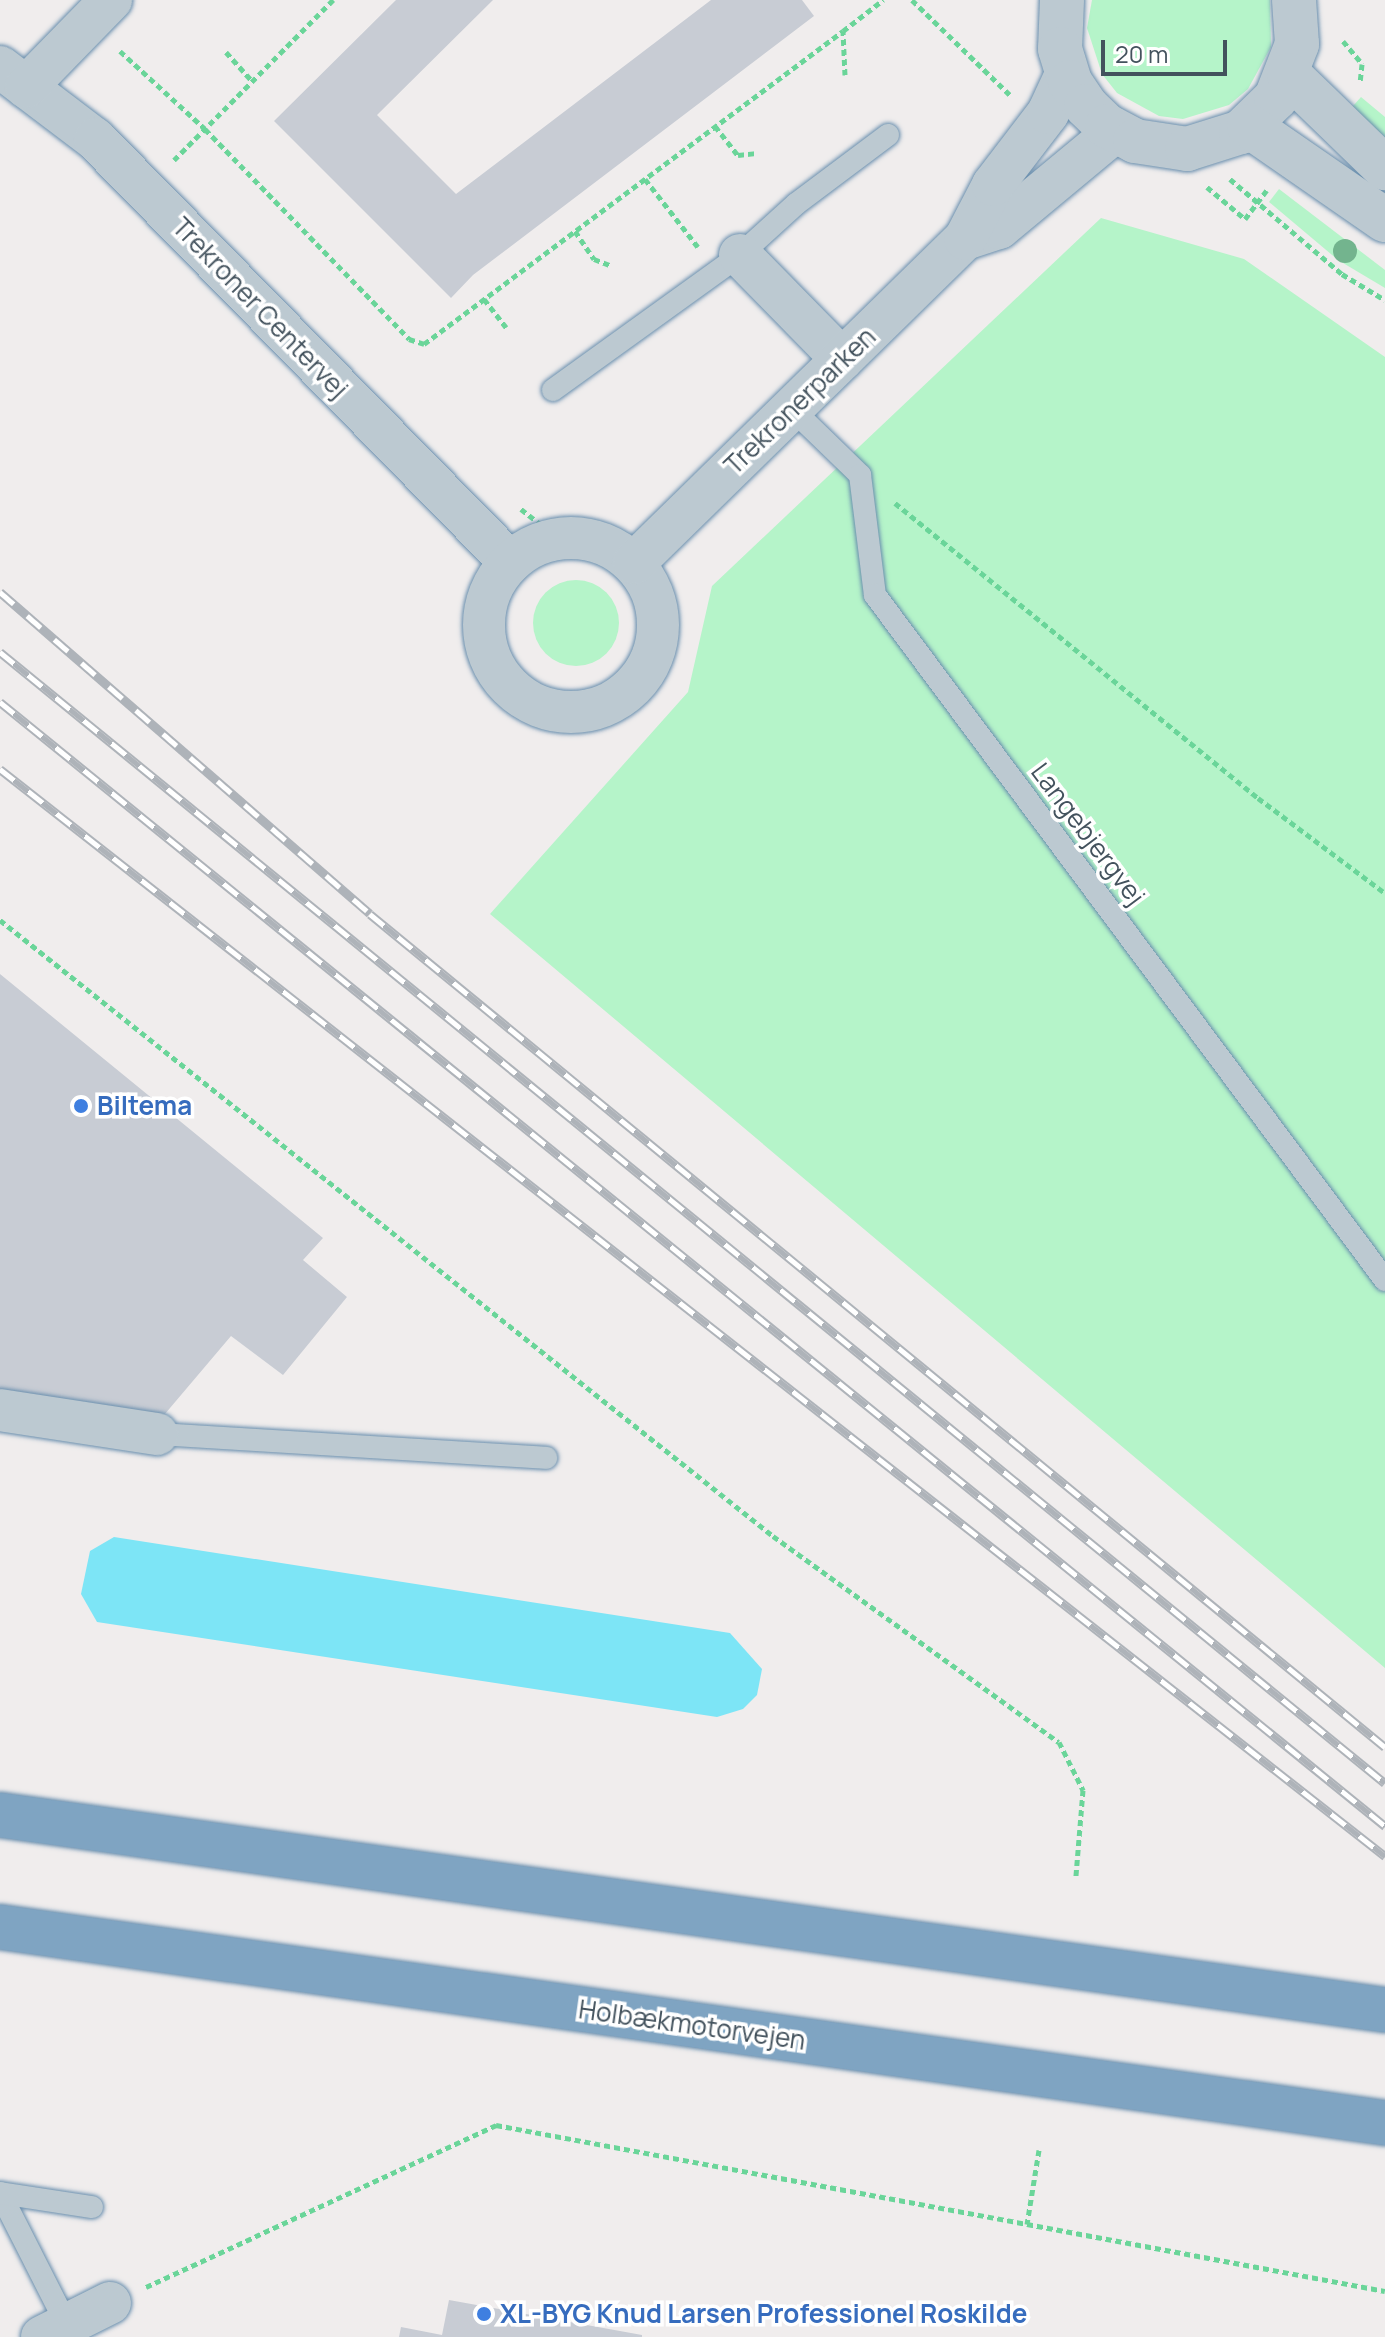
<!DOCTYPE html>
<html>
<head>
<meta charset="utf-8">
<style>
  body { margin:0 }
  #map { position:relative; width:1385px; height:2337px; overflow:hidden; background:#f0eded; font-family:Manrope,sans-serif }
  div>[style] { position:absolute }
  .green>* { inset:0; background:#b5f4c9 }
  .round { border-radius:50% }
  .water>* { inset:0; background:#7de5f6 }
  .building>* { inset:0; background:#c8ccd4 }
  .path>* { height:5px; margin-top:-2.5px; transform-origin:0; background:repeating-linear-gradient(90deg,#6ad599 0 6px,transparent 0 10px) }
  .roads { filter:drop-shadow(0 0 2px #6a8fae) drop-shadow(0 0 2px #6a8fae) }
  .service>* { height:22px; margin:-11px; padding:0 11px; transform-origin:11px; border-radius:11px; background:#bcc9d1 }
  .minor>* { height:42px; margin:-21px; padding:0 21px; transform-origin:21px; border-radius:21px; background:#bcc9d1 }
  .minor>.ring { margin:-21px; padding:0; box-sizing:content-box; background:none; border:42px solid #bcc9d1; border-radius:50% }
  .tertiary>* { height:44px; margin:-22px; padding:0 22px; transform-origin:22px; border-radius:22px; background:#bcc9d1 }
  .motorway>* { height:44px; margin:-22px; padding:0 22px; transform-origin:22px; border-radius:22px; background:#7fa4c2 }
  .rail>* { height:9px; margin-top:-4.5px; transform-origin:0; background:repeating-linear-gradient(90deg,#fff 0 18px,#aeb3b9 0 36px); box-sizing:border-box; border-block:2px solid #aeb3b9 }
  .trees>* { width:24px; height:24px; margin:-12px; border-radius:50%; background:#73b48e }
  .dots>* { width:22px; height:22px; translate:-50% -50%; box-sizing:border-box; border:4px solid #fff; border-radius:50% }
  span { translate:-50% -50%; white-space:nowrap; text-align:center; line-height:1.15; -webkit-text-stroke:7px #fff; paint-order:stroke }
  .street-label { font-size:26px; color:#43525d }
  .shop-label { font-size:26px; color:#366cbe; font-weight:700 }
  .left { translate:0 -50%; text-align:left }
  .scale { position:absolute; left:1101px; top:40px; width:126px; height:36px; box-sizing:border-box; border:4px solid #43525d; border-top:0; padding-left:10px; font-size:24px; line-height:28px; white-space:nowrap; color:#43525d; -webkit-text-stroke:6px #fff; paint-order:stroke }
</style>
</head>
<body>
<div id="map">
  <div class="green">
    <i style="clip-path:polygon(1092px 0,1270px 0,1271px 47px,1248px 89px,1229px 105px,1183px 119px,1159px 116px,1117px 93px,1102px 74px,1087px 28px)"></i>
    <i style="clip-path:polygon(1361px 97px,1385px 117px,1385px 156px,1345px 115px)"></i>
    <i style="clip-path:polygon(1279px 189px,1385px 270px,1385px 288px,1338px 260px,1269px 202px)"></i>
    <i style="clip-path:polygon(1101px 218px,1244px 259px,1385px 357px,1385px 1668px,490px 914px,688px 692px,712px 586px)"></i>
    <i class="round" style="left:533px;top:580px;width:86px;height:86px"></i>
  </div>
  <div class="water">
    <i style="clip-path:polygon(114px 1537px,730px 1633px,762px 1669px,757px 1695px,743px 1709px,717px 1717px,97px 1622px,81px 1594px,90px 1551px)"></i>
  </div>
  <div class="building">
    <i style="clip-path:polygon(396px 0,493px 0,377px 115px,456px 194px,711px 0,802px 0,814px 16px,473px 275px,451px 298px,274px 121px)"></i>
    <i style="clip-path:polygon(0 974px,323px 1238px,303px 1260px,347px 1297px,283px 1375px,231px 1336px,159px 1421px,0 1397px)"></i>
    <i style="clip-path:polygon(449px 2300px,642px 2335px,642px 2337px,399px 2337px,401px 2327px,442px 2335px)"></i>
  </div>
  <div class="path">
    <i style="left:912px;top:0;width:136px;rotate:44.1deg"></i>
    <i style="left:1343px;top:41px;width:30px;rotate:50deg"></i>
    <i style="left:1362px;top:64px;width:19px;rotate:96deg"></i>
    <i style="left:120px;top:51px;width:115px;rotate:42.5deg"></i>
    <i style="left:205px;top:129px;width:293px;rotate:45.8deg"></i>
    <i style="left:409px;top:339px;width:16px;rotate:18deg"></i>
    <i style="left:424px;top:344px;width:523px;rotate:-36.76deg"></i>
    <i style="left:226px;top:52px;width:39px;rotate:48deg"></i>
    <i style="left:845px;top:75px;width:44px;rotate:-92.6deg"></i>
    <i style="left:843px;top:31px;width:51px;rotate:-37.8deg"></i>
    <i style="left:715px;top:126px;width:37px;rotate:52deg"></i>
    <i style="left:738px;top:155px;width:18px;rotate:-6deg"></i>
    <i style="left:174px;top:160px;width:226px;rotate:-45.2deg"></i>
    <i style="left:645px;top:179px;width:86px;rotate:52.1deg"></i>
    <i style="left:1230px;top:179px;width:147px;rotate:40.3deg"></i>
    <i style="left:1342px;top:274px;width:50px;rotate:31.2deg"></i>
    <i style="left:1207px;top:187px;width:50px;rotate:40.1deg"></i>
    <i style="left:1245px;top:219px;width:36px;rotate:-53deg"></i>
    <i style="left:575px;top:231px;width:34px;rotate:56deg"></i>
    <i style="left:594px;top:259px;width:17px;rotate:21deg"></i>
    <i style="left:484px;top:299px;width:36px;rotate:52deg"></i>
    <i style="left:895px;top:503px;width:468px;rotate:39.1deg"></i>
    <i style="left:1258px;top:798px;width:159px;rotate:36.8deg"></i>
    <i style="left:521px;top:509px;width:47px;rotate:38.1deg"></i>
    <i style="left:0;top:920px;width:988px;rotate:38.55deg"></i>
    <i style="left:773px;top:1536px;width:352px;rotate:35.8deg"></i>
    <i style="left:1059px;top:1742px;width:54px;rotate:63.4deg"></i>
    <i style="left:1083px;top:1790px;width:86px;rotate:94.7deg"></i>
    <i style="left:1039px;top:2150px;width:75px;rotate:99.2deg"></i>
    <i style="left:1027px;top:2224px;width:364px;rotate:10.6deg"></i>
    <i style="left:146px;top:2287px;width:386px;rotate:-24.8deg"></i>
    <i style="left:496px;top:2125px;width:540px;rotate:10.56deg"></i>
  </div>
  <div class="roads">
    <div class="service">
      <i style="left:553px;top:390px;width:231px;rotate:-35.8deg"></i>
      <i style="left:740px;top:255px;width:76px;rotate:-42.3deg"></i>
      <i style="left:796px;top:204px;width:115px;rotate:-36.9deg"></i>
      <i style="left:792px;top:409px;width:95px;rotate:44.1deg"></i>
      <i style="left:860px;top:475px;width:121px;rotate:82.9deg"></i>
      <i style="left:875px;top:595px;width:854px;rotate:53.33deg"></i>
      <i style="left:157px;top:1434px;width:390px;rotate:3.5deg"></i>
      <i style="left:67px;top:2325px;width:148px;rotate:-116.9deg"></i>
      <i style="left:0;top:2193px;width:93px;rotate:8.7deg"></i>
    </div>
    <div class="minor">
      <i style="left:0;top:67px;width:119px;rotate:37.2deg"></i>
      <i style="left:95px;top:139px;width:593px;rotate:45.55deg"></i>
      <i style="left:26px;top:87px;width:122px;rotate:-45.7deg"></i>
      <i style="left:965px;top:239px;width:36px;rotate:-18deg"></i>
      <i style="left:999px;top:228px;width:152px;rotate:-39.7deg"></i>
      <i style="left:740px;top:255px;width:146px;rotate:45.6deg"></i>
      <i class="ring" style="left:484px;top:538px;width:132px;height:132px"></i>
      <i style="left:634px;top:563px;width:463px;rotate:-44.4deg"></i>
      <i style="left:965px;top:239px;width:61px;rotate:-62.6deg"></i>
      <i style="left:993px;top:185px;width:91px;rotate:-52.6deg"></i>
      <i style="left:1048px;top:113px;width:45px;rotate:-65.1deg"></i>
      <i style="left:0;top:1410px;width:159px;rotate:8.7deg"></i>
      <i style="left:42px;top:2337px;width:76px;rotate:-26.6deg"></i>
    </div>
    <div class="tertiary">
      <i style="left:1062px;top:0;width:49px;rotate:92.3deg"></i>
      <i style="left:1060px;top:49px;width:34px;rotate:73deg"></i>
      <i style="left:1070px;top:82px;width:29px;rotate:56deg"></i>
      <i style="left:1086px;top:106px;width:29px;rotate:44deg"></i>
      <i style="left:1107px;top:126px;width:32px;rotate:28deg"></i>
      <i style="left:1135px;top:141px;width:53px;rotate:8.7deg"></i>
      <i style="left:1187px;top:149px;width:57px;rotate:-17.5deg"></i>
      <i style="left:1241px;top:132px;width:49px;rotate:-44.2deg"></i>
      <i style="left:1276px;top:98px;width:58px;rotate:-68.7deg"></i>
      <i style="left:1297px;top:44px;width:44px;rotate:-93.9deg"></i>
      <i style="left:1289px;top:75px;width:134px;rotate:44.1deg"></i>
      <i style="left:1249px;top:126px;width:165px;rotate:34.7deg"></i>
    </div>
    <div class="motorway">
      <i style="left:0;top:1815px;width:1399px;rotate:8.01deg"></i>
      <i style="left:0;top:1927px;width:1399px;rotate:8.05deg"></i>
    </div>
  </div>
  <div class="rail">
    <i style="left:0;top:592px;width:490px;rotate:41deg"></i>
    <i style="left:370px;top:914px;width:1313px;rotate:39.38deg"></i>
    <i style="left:0;top:652px;width:1788px;rotate:39.24deg"></i>
    <i style="left:0;top:702px;width:1784px;rotate:39.06deg"></i>
    <i style="left:0;top:769px;width:1761px;rotate:38.13deg"></i>
  </div>
  <div class="trees">
    <i style="left:1345px;top:251px"></i>
  </div>
  <div class="dots">
    <i style="left:81px;top:1106px;background:#3f7fe0"></i>
    <i style="left:484px;top:2314px;background:#3f7fe0"></i>
  </div>
  <div class="street-label">
    <span style="left:260px;top:308px;rotate:46deg">Trekroner Centervej</span>
    <span style="left:800px;top:401px;rotate:-44deg">Trekronerparken</span>
    <span style="left:1088px;top:834px;rotate:53deg">Langebjergvej</span>
    <span style="left:692px;top:2025px;rotate:8deg">Holbækmotorvejen</span>
  </div>
  <div class="shop-label">
    <span class="left" style="left:97px;top:1106px">Biltema</span>
    <span class="left" style="left:500px;top:2314px">XL-BYG Knud Larsen Professionel Roskilde</span>
  </div>
  <div class="scale">20 m</div>
</div>
</body>
</html>
